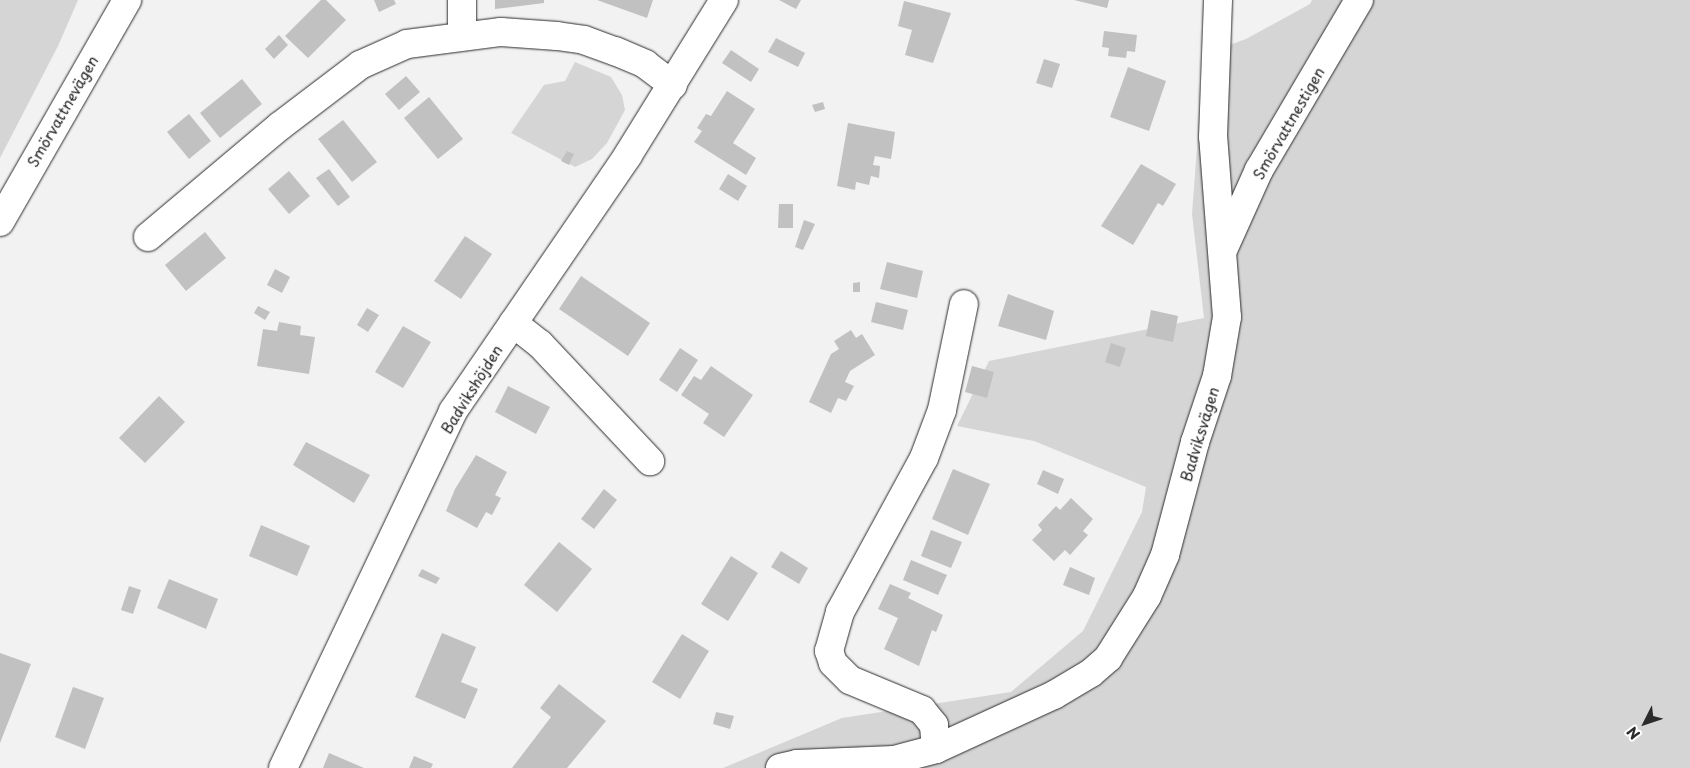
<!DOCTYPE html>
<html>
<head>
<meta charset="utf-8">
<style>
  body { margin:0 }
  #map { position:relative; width:1690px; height:768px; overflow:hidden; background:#f2f2f2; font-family:"Playpen Sans",sans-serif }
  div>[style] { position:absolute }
  .green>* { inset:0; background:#d5d5d5 }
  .building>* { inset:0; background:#c1c1c1 }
  .roads { filter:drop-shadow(0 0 1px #2b2b2b) drop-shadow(0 0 1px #2b2b2b) }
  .minor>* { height:28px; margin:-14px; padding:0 14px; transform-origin:14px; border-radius:14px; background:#fff }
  span { translate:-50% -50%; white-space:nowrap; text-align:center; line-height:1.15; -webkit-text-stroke:4px #fff; paint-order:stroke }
  .street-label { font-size:15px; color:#2b2b2b }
  .north { position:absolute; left:1620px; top:698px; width:50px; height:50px; -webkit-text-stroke:4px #fff; paint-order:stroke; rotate:229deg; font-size:14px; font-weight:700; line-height:20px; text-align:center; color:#2b2b2b }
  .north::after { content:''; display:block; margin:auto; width:18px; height:22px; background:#2b2b2b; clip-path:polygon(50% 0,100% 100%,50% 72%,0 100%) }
</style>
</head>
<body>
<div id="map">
  <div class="green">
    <i style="clip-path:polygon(0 0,78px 0,58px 46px,0 158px)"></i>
    <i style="clip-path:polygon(1312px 0,1690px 0,1690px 768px,723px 768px,842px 718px,1011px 692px,1083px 631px,1142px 512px,1146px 487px,1034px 441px,957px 426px,989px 361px,1204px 318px,1192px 214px,1204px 54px,1246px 39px,1310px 4px)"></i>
    <i style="clip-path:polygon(575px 62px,611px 77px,622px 95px,625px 110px,607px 143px,592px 159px,575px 167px,511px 133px,544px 85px,565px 81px)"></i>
  </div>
  <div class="building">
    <i style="clip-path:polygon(321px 0,326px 0,346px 20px,308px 58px,285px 36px)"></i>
    <i style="clip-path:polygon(374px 0,394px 0,396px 4px,379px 12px)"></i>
    <i style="clip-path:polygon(495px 0,544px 0,544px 3px,495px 9px)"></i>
    <i style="clip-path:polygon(597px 0,653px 0,647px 18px)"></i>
    <i style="clip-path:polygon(779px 0,801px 0,796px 9px)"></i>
    <i style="clip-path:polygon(1074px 0,1109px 0,1107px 8px)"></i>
    <i style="clip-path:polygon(904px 1px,951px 13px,933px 63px,905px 55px,912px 30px,898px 26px)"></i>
    <i style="clip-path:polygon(1104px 31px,1137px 35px,1135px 52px,1127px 51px,1126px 58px,1108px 56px,1109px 48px,1102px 47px)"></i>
    <i style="clip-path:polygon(279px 35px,288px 45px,274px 59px,265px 49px)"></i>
    <i style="clip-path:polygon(776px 38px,805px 53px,798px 67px,768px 52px)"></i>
    <i style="clip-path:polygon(731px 50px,759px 69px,751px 82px,722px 63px)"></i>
    <i style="clip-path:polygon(1044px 59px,1060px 64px,1052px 88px,1036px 83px)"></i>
    <i style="clip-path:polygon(1128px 67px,1166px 81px,1149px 131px,1110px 117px)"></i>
    <i style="clip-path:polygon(406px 76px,420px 92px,399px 110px,385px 94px)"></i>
    <i style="clip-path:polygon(242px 79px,262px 104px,220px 138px,200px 113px)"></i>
    <i style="clip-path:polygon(727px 91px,755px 109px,733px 143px,756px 158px,746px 175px,694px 142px,702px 131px,697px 128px,706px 114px,711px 116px)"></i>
    <i style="clip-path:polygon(429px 97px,463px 139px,438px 159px,404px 118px)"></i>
    <i style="clip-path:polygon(823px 102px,825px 109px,815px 112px,812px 105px)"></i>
    <i style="clip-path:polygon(189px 114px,211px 141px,189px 159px,167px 132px)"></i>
    <i style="clip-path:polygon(343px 120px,377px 162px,352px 182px,318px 139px)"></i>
    <i style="clip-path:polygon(848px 123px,895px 132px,891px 159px,875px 156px,873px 165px,880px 166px,879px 178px,871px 176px,869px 185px,856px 182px,855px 190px,837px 186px)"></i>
    <i style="clip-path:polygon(567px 151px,574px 154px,569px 165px,561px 161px)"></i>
    <i style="clip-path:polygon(1141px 164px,1176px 184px,1163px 206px,1158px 203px,1133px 245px,1101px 226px)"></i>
    <i style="clip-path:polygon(329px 169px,350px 197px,338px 206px,316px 178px)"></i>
    <i style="clip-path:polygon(289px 171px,310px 196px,289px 214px,268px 189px)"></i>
    <i style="clip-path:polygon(728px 174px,747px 186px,738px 201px,719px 189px)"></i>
    <i style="clip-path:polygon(779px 204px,793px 204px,793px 228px,778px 228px)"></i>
    <i style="clip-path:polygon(804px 220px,815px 224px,803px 250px,795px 247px)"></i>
    <i style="clip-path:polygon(205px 232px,226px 258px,186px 291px,165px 265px)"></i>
    <i style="clip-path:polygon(465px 236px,492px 254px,461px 299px,434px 281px)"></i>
    <i style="clip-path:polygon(887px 262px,923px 271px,917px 298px,880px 289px)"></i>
    <i style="clip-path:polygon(275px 269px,290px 277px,282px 293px,267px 285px)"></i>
    <i style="clip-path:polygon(581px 276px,650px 323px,628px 356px,559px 309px)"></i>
    <i style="clip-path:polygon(860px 282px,860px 292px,853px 292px,853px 283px)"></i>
    <i style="clip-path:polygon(1008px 294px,1054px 311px,1046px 340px,998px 326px)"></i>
    <i style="clip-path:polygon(876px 302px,908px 310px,903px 330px,871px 322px)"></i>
    <i style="clip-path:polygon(258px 306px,270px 312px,265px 320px,254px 313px)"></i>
    <i style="clip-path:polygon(367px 308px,379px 315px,368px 332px,357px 325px)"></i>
    <i style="clip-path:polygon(1151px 310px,1178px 316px,1173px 342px,1146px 336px)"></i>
    <i style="clip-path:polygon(279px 322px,301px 326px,300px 335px,315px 337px,309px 374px,257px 366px,263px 329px,277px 331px)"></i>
    <i style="clip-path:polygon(403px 326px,431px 342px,403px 388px,375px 372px)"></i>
    <i style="clip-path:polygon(851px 330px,856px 338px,862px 334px,875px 355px,850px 371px,845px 382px,854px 386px,846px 401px,838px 398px,831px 413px,809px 402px,831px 354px,839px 349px,834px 341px)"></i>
    <i style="clip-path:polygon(1111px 343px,1126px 348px,1120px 367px,1105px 362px)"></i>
    <i style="clip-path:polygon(680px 348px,698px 360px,677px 392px,659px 380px)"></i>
    <i style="clip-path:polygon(711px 366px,753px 395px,724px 437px,703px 423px,709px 414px,681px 395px,694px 376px,701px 380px)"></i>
    <i style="clip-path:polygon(972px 366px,994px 372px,987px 398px,965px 392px)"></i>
    <i style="clip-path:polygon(508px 386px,550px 407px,536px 434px,495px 412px)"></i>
    <i style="clip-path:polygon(159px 396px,185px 422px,145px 463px,119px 438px)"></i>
    <i style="clip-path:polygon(306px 442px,370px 475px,354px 503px,293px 465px)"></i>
    <i style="clip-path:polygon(476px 455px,507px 472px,495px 495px,501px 498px,492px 515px,486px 512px,477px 528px,446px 511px,455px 489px)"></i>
    <i style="clip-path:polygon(953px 469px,990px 484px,968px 535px,932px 519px)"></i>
    <i style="clip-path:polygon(1043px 470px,1064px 479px,1058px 494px,1037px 484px)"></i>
    <i style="clip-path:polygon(604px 489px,617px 500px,594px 529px,581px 519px)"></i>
    <i style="clip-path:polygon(1071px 498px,1093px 519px,1083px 531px,1088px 535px,1070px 555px,1065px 550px,1054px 561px,1032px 540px,1042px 530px,1038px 525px,1056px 506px,1060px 510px)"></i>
    <i style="clip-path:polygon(261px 525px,310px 546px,297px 576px,249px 556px)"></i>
    <i style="clip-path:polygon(931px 530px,962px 542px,951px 568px,921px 556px)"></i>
    <i style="clip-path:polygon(559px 542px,592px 569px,557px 612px,524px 585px)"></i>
    <i style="clip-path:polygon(781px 551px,808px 568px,799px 584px,771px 567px)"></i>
    <i style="clip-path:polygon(731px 556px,758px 573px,728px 621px,701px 604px)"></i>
    <i style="clip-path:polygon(911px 560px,947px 575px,938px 595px,903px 580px)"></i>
    <i style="clip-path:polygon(1070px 567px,1095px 578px,1089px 595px,1063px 585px)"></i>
    <i style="clip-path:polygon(422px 569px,440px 578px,436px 584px,418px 576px)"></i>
    <i style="clip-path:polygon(169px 579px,218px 599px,206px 629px,157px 608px)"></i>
    <i style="clip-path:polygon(890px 584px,911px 593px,908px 598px,943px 615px,936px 632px,932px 630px,919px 666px,884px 649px,898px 618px,878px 609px)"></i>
    <i style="clip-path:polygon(129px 586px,141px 590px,133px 614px,121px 610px)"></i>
    <i style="clip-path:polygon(442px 633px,476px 647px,461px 682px,478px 689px,465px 719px,415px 697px)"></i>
    <i style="clip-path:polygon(682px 634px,709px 651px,680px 699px,652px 682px)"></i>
    <i style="clip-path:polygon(0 653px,31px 664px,0 743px)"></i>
    <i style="clip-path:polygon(559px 684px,606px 721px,567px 768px,512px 768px,551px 717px,540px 708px)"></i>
    <i style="clip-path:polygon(73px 687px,104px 698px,85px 749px,55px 737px)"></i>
    <i style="clip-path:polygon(716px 712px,734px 716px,730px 729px,713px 724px)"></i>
    <i style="clip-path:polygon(329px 753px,364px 768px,323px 768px)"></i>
    <i style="clip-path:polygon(414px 756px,433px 764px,431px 768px,409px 768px)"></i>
  </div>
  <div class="roads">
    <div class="minor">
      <i style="left:462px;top:0;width:35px;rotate:90deg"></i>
      <i style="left:0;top:222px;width:256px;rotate:-60.2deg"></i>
      <i style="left:148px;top:237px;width:172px;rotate:-40.1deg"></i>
      <i style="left:280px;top:126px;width:101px;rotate:-37.3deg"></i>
      <i style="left:360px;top:65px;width:51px;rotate:-24.1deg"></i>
      <i style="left:407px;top:44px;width:95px;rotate:-7.3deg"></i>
      <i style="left:501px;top:32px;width:56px;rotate:4.1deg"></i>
      <i style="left:557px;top:36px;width:27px;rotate:8deg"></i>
      <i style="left:584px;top:40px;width:33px;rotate:20deg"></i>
      <i style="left:615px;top:51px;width:33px;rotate:23deg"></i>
      <i style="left:645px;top:64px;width:35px;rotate:37deg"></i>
      <i style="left:1223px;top:250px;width:88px;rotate:-65.8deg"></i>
      <i style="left:1259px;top:170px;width:197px;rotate:-59.5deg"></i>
      <i style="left:513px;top:323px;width:34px;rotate:38deg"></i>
      <i style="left:540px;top:344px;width:161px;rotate:46.8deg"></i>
      <i style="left:936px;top:749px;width:24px;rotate:-95deg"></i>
      <i style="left:934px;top:725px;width:19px;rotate:-129deg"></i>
      <i style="left:922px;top:710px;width:78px;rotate:-157.4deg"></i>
      <i style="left:850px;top:680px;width:24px;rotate:-135deg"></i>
      <i style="left:833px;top:663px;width:13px;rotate:-108deg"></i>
      <i style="left:829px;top:651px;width:41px;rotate:-74.2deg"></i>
      <i style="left:840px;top:612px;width:175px;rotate:-61.4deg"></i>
      <i style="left:924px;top:458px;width:51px;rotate:-69.4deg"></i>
      <i style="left:942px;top:410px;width:108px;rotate:-78.3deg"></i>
      <i style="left:283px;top:768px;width:395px;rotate:-64.5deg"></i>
      <i style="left:453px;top:411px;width:310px;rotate:-55.6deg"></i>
      <i style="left:628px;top:155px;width:182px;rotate:-58.2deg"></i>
      <i style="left:780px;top:768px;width:17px;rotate:-13deg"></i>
      <i style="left:797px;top:764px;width:97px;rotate:-2.4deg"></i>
      <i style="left:894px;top:760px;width:43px;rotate:-14.7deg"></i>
      <i style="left:936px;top:749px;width:130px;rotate:-24.6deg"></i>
      <i style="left:1054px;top:695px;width:43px;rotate:-30.7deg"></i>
      <i style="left:1091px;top:673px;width:23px;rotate:-41deg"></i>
      <i style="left:1108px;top:658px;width:73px;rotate:-57.8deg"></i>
      <i style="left:1147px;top:596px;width:45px;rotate:-66.3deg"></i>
      <i style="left:1165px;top:555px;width:117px;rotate:-75.1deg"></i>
      <i style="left:1195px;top:442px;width:70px;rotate:-71.6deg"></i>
      <i style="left:1217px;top:376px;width:60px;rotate:-80.4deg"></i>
      <i style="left:1227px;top:317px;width:181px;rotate:-94.4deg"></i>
      <i style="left:1213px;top:137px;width:137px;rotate:-87.9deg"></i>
    </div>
  </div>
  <div class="street-label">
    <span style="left:62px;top:111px;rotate:-60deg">Smörvattnevägen</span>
    <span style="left:1288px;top:123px;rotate:-60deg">Smörvattnestigen</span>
    <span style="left:471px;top:389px;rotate:-58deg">Badvikshöjden</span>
    <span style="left:1199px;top:434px;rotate:-73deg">Badviksvägen</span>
  </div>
  <div class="north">N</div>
</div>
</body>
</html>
